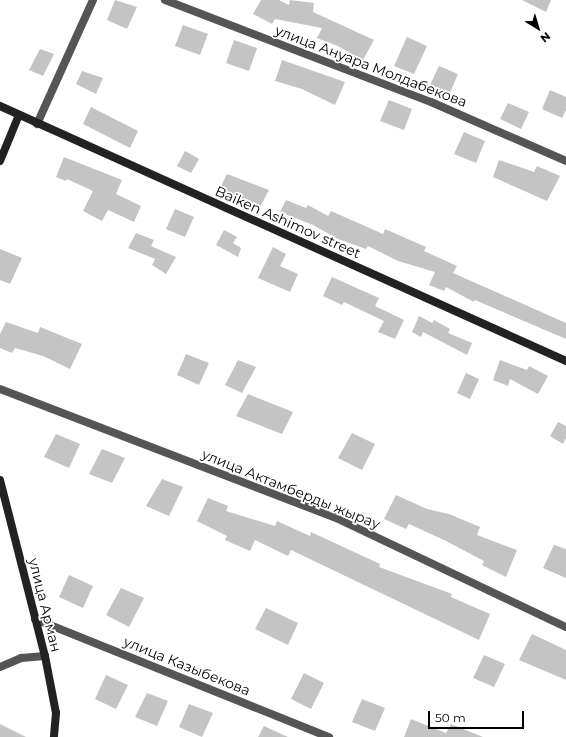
<!DOCTYPE html>
<html>
<head>
<meta charset="utf-8">
<style>
  body { margin:0 }
  #map { position:relative; width:566px; height:737px; overflow:hidden; background:#fff; font-family:Montserrat,sans-serif }
  div>[style] { position:absolute }
  .building>* { inset:0; background:#c4c4c4 }
  .street>* { height:8px; margin:-4px; padding:0 4px; transform-origin:4px; border-radius:4px; background:#555 }
  .secondary>* { height:8px; margin:-4px; padding:0 4px; transform-origin:4px; border-radius:4px; background:#222 }
  span { translate:-50% -50%; white-space:nowrap; text-align:center; line-height:1.15; -webkit-text-stroke:3.5px #fff; paint-order:stroke }
  .street-label { font-size:14px; color:#000 }
  .north { position:absolute; left:518px; top:8px; width:40px; height:40px; -webkit-text-stroke:3px #fff; paint-order:stroke; rotate:142deg; font-size:11px; font-weight:700; line-height:16px; text-align:center; color:#000 }
  .north::after { content:''; display:block; margin:auto; width:14px; height:18px; background:#000; clip-path:polygon(50% 0,100% 100%,50% 72%,0 100%) }
  .scale { position:absolute; left:428px; top:711px; width:96px; height:18px; box-sizing:border-box; border:2px solid #000; border-top:0; padding-left:5px; font-size:12px; line-height:14px; white-space:nowrap; color:#000; -webkit-text-stroke:3px #fff; paint-order:stroke }
</style>
</head>
<body>
<div id="map">
  <div class="building">
    <i style="clip-path:polygon(115px 0,137px 7px,127px 29px,107px 20px)"></i>
    <i style="clip-path:polygon(261px 0,279px 0,289px 5px,290px 0,314px 3px,313px 12px,374px 40px,363px 60px,338px 46px,317px 38px,322px 28px,275px 19px,272px 24px,253px 14px)"></i>
    <i style="clip-path:polygon(522px 0,551px 0,546px 12px)"></i>
    <i style="clip-path:polygon(183px 25px,208px 34px,200px 55px,175px 46px)"></i>
    <i style="clip-path:polygon(407px 37px,427px 46px,414px 74px,394px 66px)"></i>
    <i style="clip-path:polygon(234px 40px,257px 48px,249px 71px,226px 63px)"></i>
    <i style="clip-path:polygon(40px 49px,54px 54px,43px 76px,29px 70px)"></i>
    <i style="clip-path:polygon(282px 60px,345px 82px,335px 105px,302px 89px,275px 81px)"></i>
    <i style="clip-path:polygon(439px 66px,458px 74px,449px 95px,429px 87px)"></i>
    <i style="clip-path:polygon(82px 71px,103px 78px,96px 94px,76px 84px)"></i>
    <i style="clip-path:polygon(550px 90px,566px 97px,566px 110px,562px 118px,542px 109px)"></i>
    <i style="clip-path:polygon(389px 100px,412px 109px,404px 130px,380px 121px)"></i>
    <i style="clip-path:polygon(508px 103px,529px 112px,521px 129px,500px 119px)"></i>
    <i style="clip-path:polygon(91px 107px,138px 131px,130px 148px,83px 124px)"></i>
    <i style="clip-path:polygon(464px 132px,485px 141px,476px 163px,454px 154px)"></i>
    <i style="clip-path:polygon(185px 151px,199px 159px,191px 173px,177px 166px)"></i>
    <i style="clip-path:polygon(64px 157px,122px 180px,116px 194px,141px 206px,134px 222px,108px 210px,102px 221px,83px 211px,93px 191px,67px 179px,66px 181px,56px 177px)"></i>
    <i style="clip-path:polygon(499px 160px,534px 172px,537px 166px,560px 176px,547px 201px,493px 177px)"></i>
    <i style="clip-path:polygon(227px 174px,269px 190px,260px 207px,219px 190px)"></i>
    <i style="clip-path:polygon(286px 200px,306px 208px,308px 205px,328px 216px,331px 211px,383px 234px,385px 229px,426px 247px,424px 251px,457px 266px,453px 273px,566px 323px,566px 339px,475px 300px,474px 302px,446px 287px,444px 291px,429px 285px,435px 272px,398px 261px,368px 246px,366px 249px,338px 239px,313px 225px,280px 212px)"></i>
    <i style="clip-path:polygon(175px 209px,194px 217px,185px 237px,166px 229px)"></i>
    <i style="clip-path:polygon(224px 230px,237px 237px,233px 243px,241px 248px,238px 257px,216px 245px)"></i>
    <i style="clip-path:polygon(136px 233px,154px 240px,151px 246px,176px 257px,166px 274px,152px 265px,155px 259px,128px 248px)"></i>
    <i style="clip-path:polygon(273px 247px,286px 254px,280px 266px,298px 274px,290px 292px,258px 278px)"></i>
    <i style="clip-path:polygon(0 249px,22px 258px,10px 284px,0 280px)"></i>
    <i style="clip-path:polygon(332px 277px,379px 298px,375px 306px,404px 320px,395px 339px,378px 332px,384px 321px,344px 302px,342px 305px,323px 296px)"></i>
    <i style="clip-path:polygon(419px 316px,432px 323px,434px 320px,450px 329px,448px 333px,472px 343px,467px 355px,423px 332px,421px 337px,412px 332px)"></i>
    <i style="clip-path:polygon(6px 322px,38px 333px,40px 327px,82px 344px,70px 369px,43px 356px,15px 348px,12px 353px,0 348px,0 334px)"></i>
    <i style="clip-path:polygon(186px 354px,209px 363px,199px 385px,177px 375px)"></i>
    <i style="clip-path:polygon(238px 360px,256px 367px,242px 393px,225px 385px)"></i>
    <i style="clip-path:polygon(500px 360px,527px 370px,529px 366px,548px 376px,538px 394px,510px 379px,508px 386px,493px 380px)"></i>
    <i style="clip-path:polygon(466px 373px,479px 379px,470px 399px,457px 393px)"></i>
    <i style="clip-path:polygon(248px 394px,293px 412px,282px 434px,236px 416px)"></i>
    <i style="clip-path:polygon(558px 422px,566px 426px,566px 438px,563px 444px,550px 436px)"></i>
    <i style="clip-path:polygon(352px 433px,375px 444px,362px 470px,338px 458px)"></i>
    <i style="clip-path:polygon(56px 434px,80px 444px,69px 468px,44px 457px)"></i>
    <i style="clip-path:polygon(102px 449px,125px 458px,112px 483px,89px 474px)"></i>
    <i style="clip-path:polygon(162px 479px,183px 487px,169px 516px,146px 506px)"></i>
    <i style="clip-path:polygon(396px 495px,427px 509px,449px 514px,480px 527px,477px 535px,517px 550px,506px 577px,482px 565px,484px 561px,446px 541px,409px 524px,406px 529px,384px 519px)"></i>
    <i style="clip-path:polygon(208px 498px,228px 506px,226px 511px,275px 526px,277px 521px,310px 536px,311px 532px,380px 564px,379px 567px,452px 594px,451px 597px,490px 614px,479px 640px,291px 550px,288px 556px,255px 540px,250px 551px,225px 540px,227px 536px,197px 521px)"></i>
    <i style="clip-path:polygon(554px 545px,566px 549px,566px 578px,543px 568px)"></i>
    <i style="clip-path:polygon(69px 575px,93px 586px,83px 608px,59px 597px)"></i>
    <i style="clip-path:polygon(121px 588px,144px 598px,129px 627px,106px 615px)"></i>
    <i style="clip-path:polygon(266px 608px,298px 623px,288px 645px,255px 629px)"></i>
    <i style="clip-path:polygon(532px 634px,566px 650px,566px 680px,519px 660px)"></i>
    <i style="clip-path:polygon(484px 655px,505px 664px,494px 687px,473px 678px)"></i>
    <i style="clip-path:polygon(304px 673px,324px 683px,311px 709px,291px 699px)"></i>
    <i style="clip-path:polygon(106px 675px,128px 685px,116px 709px,95px 699px)"></i>
    <i style="clip-path:polygon(147px 693px,168px 701px,157px 726px,135px 717px)"></i>
    <i style="clip-path:polygon(362px 699px,385px 708px,375px 731px,352px 722px)"></i>
    <i style="clip-path:polygon(189px 704px,213px 713px,202px 737px,179px 727px)"></i>
    <i style="clip-path:polygon(411px 719px,446px 733px,451px 724px,483px 737px,404px 737px)"></i>
    <i style="clip-path:polygon(0 724px,26px 737px,0 737px)"></i>
    <i style="clip-path:polygon(264px 726px,288px 737px,258px 737px)"></i>
  </div>
  <div class="street">
    <i style="left:165px;top:0;width:285px;rotate:21deg"></i>
    <i style="left:431px;top:102px;width:147px;rotate:23.6deg"></i>
    <i style="left:37px;top:124px;width:136px;rotate:-65.7deg"></i>
    <i style="left:0;top:389px;width:358px;rotate:21deg"></i>
    <i style="left:334px;top:517px;width:257px;rotate:25.4deg"></i>
    <i style="left:35px;top:619px;width:317px;rotate:21.9deg"></i>
    <i style="left:0;top:667px;width:23px;rotate:-23deg"></i>
    <i style="left:21px;top:658px;width:24px;rotate:-5deg"></i>
  </div>
  <div class="secondary">
    <i style="left:0;top:106px;width:621px;rotate:24.25deg"></i>
    <i style="left:0;top:161px;width:50px;rotate:-67.6deg"></i>
    <i style="left:0;top:480px;width:182px;rotate:75.7deg"></i>
    <i style="left:45px;top:656px;width:58px;rotate:79.1deg"></i>
    <i style="left:56px;top:713px;width:24px;rotate:95deg"></i>
  </div>
  <div class="street-label">
    <span style="left:371px;top:66px;rotate:21deg">улица Ануара Молдабекова</span>
    <span style="left:288px;top:222px;rotate:24deg">Baiken Ashimov street</span>
    <span style="left:291px;top:489px;rotate:22deg">улица Актамберды жырау</span>
    <span style="left:45px;top:605px;rotate:76deg">улица Арман</span>
    <span style="left:187px;top:666px;rotate:22deg">улица Казыбекова</span>
  </div>
  <div class="north">N</div>
  <div class="scale">50 m</div>
</div>
</body>
</html>
